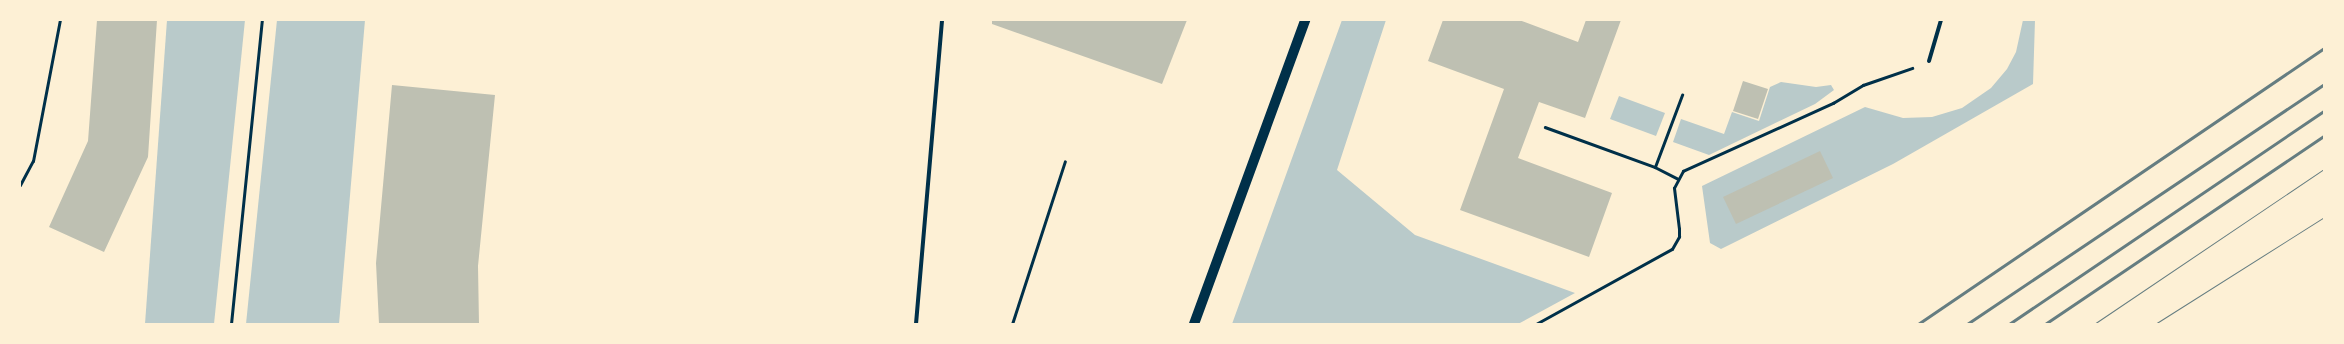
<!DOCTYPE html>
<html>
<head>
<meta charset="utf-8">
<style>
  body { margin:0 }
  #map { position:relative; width:2344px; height:344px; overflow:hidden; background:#fdf0d5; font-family:Barlow,sans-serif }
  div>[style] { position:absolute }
  .green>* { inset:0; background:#b9caca }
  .building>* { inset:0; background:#bec0b2 }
  .path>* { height:2.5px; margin:-1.25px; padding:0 1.25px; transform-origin:1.25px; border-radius:1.25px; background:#003049 }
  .service>* { height:3px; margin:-1.5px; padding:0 1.5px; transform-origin:1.5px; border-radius:1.5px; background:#003049 }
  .minor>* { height:4px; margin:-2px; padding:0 2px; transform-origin:2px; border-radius:2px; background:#003049 }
  .primary>* { height:10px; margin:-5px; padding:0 5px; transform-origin:5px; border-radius:5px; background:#003049 }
  .tram>* { height:1px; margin:-0.5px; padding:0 0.5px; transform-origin:0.5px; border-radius:0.5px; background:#657d81 }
  .rail>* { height:3px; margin:-1.5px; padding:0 1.5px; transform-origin:1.5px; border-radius:1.5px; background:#657d81 }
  span { translate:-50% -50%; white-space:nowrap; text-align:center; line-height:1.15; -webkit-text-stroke:3px #fdf0d5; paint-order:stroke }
  .frame { position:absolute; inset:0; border:21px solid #fdf0d5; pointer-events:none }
</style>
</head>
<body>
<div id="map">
  <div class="green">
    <i style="clip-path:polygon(167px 20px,245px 20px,214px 324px,145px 324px)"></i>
    <i style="clip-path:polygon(277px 20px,365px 20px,339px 324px,246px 324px)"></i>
    <i style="clip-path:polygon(1342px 20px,1386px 20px,1337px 170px,1415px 235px,1575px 293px,1518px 324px,1232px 324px)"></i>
    <i style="clip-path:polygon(2023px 20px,2035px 20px,2033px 84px,1893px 164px,1721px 249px,1710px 243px,1702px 186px,1865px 107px,1903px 118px,1932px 117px,1962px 108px,1991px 88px,2007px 69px,2016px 52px)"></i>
    <i style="clip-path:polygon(1781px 82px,1816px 87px,1831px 85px,1834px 90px,1815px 104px,1709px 155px,1673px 142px,1681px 119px,1724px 134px,1732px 112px,1759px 121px,1770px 87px)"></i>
    <i style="clip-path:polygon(1619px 96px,1665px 113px,1656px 136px,1610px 119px)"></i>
  </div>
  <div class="building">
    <i style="clip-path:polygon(97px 20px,157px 20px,148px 157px,104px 252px,49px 227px,88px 141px)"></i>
    <i style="clip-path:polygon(992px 20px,1187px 20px,1162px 84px,992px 24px)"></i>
    <i style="clip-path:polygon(1443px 20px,1519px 20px,1578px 42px,1586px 20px,1621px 20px,1585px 118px,1539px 102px,1518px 158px,1612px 193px,1589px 257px,1460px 210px,1504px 89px,1428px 61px)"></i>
    <i style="clip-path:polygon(1743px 81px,1768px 89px,1758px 119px,1733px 111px)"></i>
    <i style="clip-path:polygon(392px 85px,495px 95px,478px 266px,479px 324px,379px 324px,376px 263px)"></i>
    <i style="clip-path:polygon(1820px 151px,1833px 178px,1736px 224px,1723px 197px)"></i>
  </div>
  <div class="path">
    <i style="left:1545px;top:127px;width:117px;rotate:20deg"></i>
    <i style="left:1655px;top:167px;width:25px;rotate:27deg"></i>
    <i style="left:1655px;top:167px;width:77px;rotate:-69.4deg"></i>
    <i style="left:231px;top:324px;width:306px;rotate:-84.2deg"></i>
    <i style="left:1536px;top:324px;width:155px;rotate:-28.9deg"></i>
    <i style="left:1672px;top:249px;width:14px;rotate:-60deg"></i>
    <i style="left:1679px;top:237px;width:8px;rotate:-90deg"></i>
    <i style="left:1679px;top:229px;width:41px;rotate:-97deg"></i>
    <i style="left:1674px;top:188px;width:19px;rotate:-62deg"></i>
    <i style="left:1683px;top:171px;width:165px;rotate:-24.4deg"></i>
    <i style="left:1833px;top:103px;width:35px;rotate:-31deg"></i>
    <i style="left:1863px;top:85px;width:52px;rotate:-19.1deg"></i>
  </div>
  <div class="service">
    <i style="left:20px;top:185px;width:27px;rotate:-62deg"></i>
    <i style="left:33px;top:161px;width:144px;rotate:-79.2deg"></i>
    <i style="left:1012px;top:324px;width:171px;rotate:-72deg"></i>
  </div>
  <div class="minor">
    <i style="left:1929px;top:61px;width:43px;rotate:-73.7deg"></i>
    <i style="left:916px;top:324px;width:305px;rotate:-85.1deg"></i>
  </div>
  <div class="primary">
    <i style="left:1194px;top:324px;width:324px;rotate:-69.9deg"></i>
  </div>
  <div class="tram">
    <i style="left:2094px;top:324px;width:277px;rotate:-34deg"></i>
    <i style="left:2155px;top:324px;width:200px;rotate:-32.3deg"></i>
  </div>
  <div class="rail">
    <i style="left:1918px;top:324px;width:491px;rotate:-34.2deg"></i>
    <i style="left:1967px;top:324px;width:430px;rotate:-33.9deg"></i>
    <i style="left:2009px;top:324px;width:380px;rotate:-34.1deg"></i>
    <i style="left:2045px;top:324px;width:336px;rotate:-34deg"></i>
  </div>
  <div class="frame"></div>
</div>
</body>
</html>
